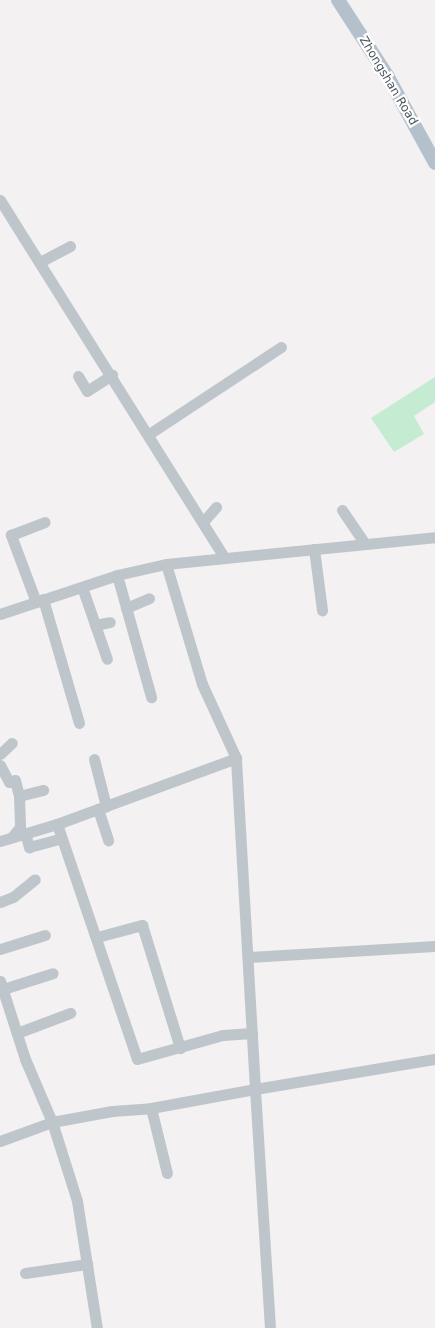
<!DOCTYPE html>
<html>
<head>
<meta charset="utf-8">
<style>
  body { margin:0 }
  #map { position:relative; width:435px; height:1328px; overflow:hidden; background:#f3f1f1; font-family:"DejaVu Sans",sans-serif }
  div>[style] { position:absolute }
  .green>* { inset:0; background:#c5ebd2 }
  .minor>* { height:11px; margin:-5.5px; padding:0 5.5px; transform-origin:5.5px; border-radius:5.5px; background:#bec6cc }
  .major>* { height:14px; margin:-7px; padding:0 7px; transform-origin:7px; border-radius:7px; background:#b4c1cc }
  span { translate:-50% -50%; white-space:nowrap; text-align:center; line-height:1.15; -webkit-text-stroke:4.5px #fff; paint-order:stroke }
  .street-label { font-size:12px; color:#4b555c }
</style>
</head>
<body>
<div id="map">
  <div class="green">
    <i style="clip-path:polygon(435px 377px,435px 402px,414px 416px,424px 434px,394px 452px,371px 418px)"></i>
  </div>
  <div class="minor">
    <i style="left:0;top:200px;width:421px;rotate:57.9deg"></i>
    <i style="left:40px;top:262px;width:34px;rotate:-28deg"></i>
    <i style="left:78px;top:376px;width:17px;rotate:59deg"></i>
    <i style="left:87px;top:391px;width:30px;rotate:-33deg"></i>
    <i style="left:149px;top:434px;width:158px;rotate:-33.4deg"></i>
    <i style="left:342px;top:510px;width:41px;rotate:55.9deg"></i>
    <i style="left:203px;top:522px;width:20px;rotate:-49deg"></i>
    <i style="left:314px;top:549px;width:62px;rotate:82.5deg"></i>
    <i style="left:117px;top:575px;width:127px;rotate:74.4deg"></i>
    <i style="left:82px;top:587px;width:76px;rotate:70.9deg"></i>
    <i style="left:43px;top:599px;width:129px;rotate:73.8deg"></i>
    <i style="left:36px;top:602px;width:72px;rotate:-110.5deg"></i>
    <i style="left:11px;top:535px;width:36px;rotate:-21deg"></i>
    <i style="left:126px;top:608px;width:25px;rotate:-23deg"></i>
    <i style="left:0;top:614px;width:123px;rotate:-18.4deg"></i>
    <i style="left:117px;top:575px;width:50px;rotate:-12.7deg"></i>
    <i style="left:166px;top:564px;width:270px;rotate:-5.7deg"></i>
    <i style="left:95px;top:625px;width:15px;rotate:-11deg"></i>
    <i style="left:0;top:754px;width:16px;rotate:-43deg"></i>
    <i style="left:94px;top:759px;width:49px;rotate:75.7deg"></i>
    <i style="left:0;top:765px;width:19px;rotate:62deg"></i>
    <i style="left:9px;top:782px;width:6px;rotate:-18deg"></i>
    <i style="left:15px;top:780px;width:16px;rotate:76deg"></i>
    <i style="left:19px;top:796px;width:31px;rotate:88deg"></i>
    <i style="left:20px;top:827px;width:13px;rotate:129deg"></i>
    <i style="left:19px;top:796px;width:25px;rotate:-14deg"></i>
    <i style="left:98px;top:809px;width:33px;rotate:72deg"></i>
    <i style="left:57px;top:824px;width:248px;rotate:71.2deg"></i>
    <i style="left:137px;top:1059px;width:89px;rotate:-15.6deg"></i>
    <i style="left:223px;top:1035px;width:29px;rotate:-4deg"></i>
    <i style="left:25px;top:833px;width:15px;rotate:74deg"></i>
    <i style="left:29px;top:847px;width:28px;rotate:-15deg"></i>
    <i style="left:0;top:841px;width:59px;rotate:-16.6deg"></i>
    <i style="left:57px;top:824px;width:191px;rotate:-20.2deg"></i>
    <i style="left:0;top:902px;width:14px;rotate:-21deg"></i>
    <i style="left:13px;top:897px;width:28px;rotate:-39deg"></i>
    <i style="left:97px;top:937px;width:47px;rotate:-14.9deg"></i>
    <i style="left:142px;top:925px;width:129px;rotate:72.8deg"></i>
    <i style="left:0;top:949px;width:47px;rotate:-17.3deg"></i>
    <i style="left:248px;top:957px;width:187px;rotate:-3.4deg"></i>
    <i style="left:0;top:981px;width:82px;rotate:72.2deg"></i>
    <i style="left:25px;top:1059px;width:69px;rotate:66.8deg"></i>
    <i style="left:52px;top:1122px;width:83px;rotate:72.4deg"></i>
    <i style="left:77px;top:1201px;width:129px;rotate:81.1deg"></i>
    <i style="left:3px;top:989px;width:52px;rotate:-17.7deg"></i>
    <i style="left:17px;top:1033px;width:57px;rotate:-20.7deg"></i>
    <i style="left:151px;top:1108px;width:67px;rotate:76.2deg"></i>
    <i style="left:0;top:1141px;width:55px;rotate:-20.1deg"></i>
    <i style="left:52px;top:1122px;width:61px;rotate:-10.4deg"></i>
    <i style="left:112px;top:1111px;width:39px;rotate:-4deg"></i>
    <i style="left:151px;top:1108px;width:106px;rotate:-10.4deg"></i>
    <i style="left:255px;top:1089px;width:332px;rotate:-93.3deg"></i>
    <i style="left:236px;top:758px;width:81px;rotate:-114.7deg"></i>
    <i style="left:202px;top:684px;width:125px;rotate:-106.7deg"></i>
    <i style="left:25px;top:1273px;width:63px;rotate:-8.3deg"></i>
    <i style="left:270px;top:1328px;width:239px;rotate:-93.6deg"></i>
    <i style="left:255px;top:1089px;width:182px;rotate:-9.5deg"></i>
  </div>
  <div class="major">
    <i style="left:338px;top:0;width:92px;rotate:57deg"></i>
    <i style="left:388px;top:77px;width:98px;rotate:61.3deg"></i>
  </div>
  <div class="street-label">
    <span style="left:388px;top:81px;rotate:59deg">Zhongshan Road</span>
  </div>
</div>
</body>
</html>
